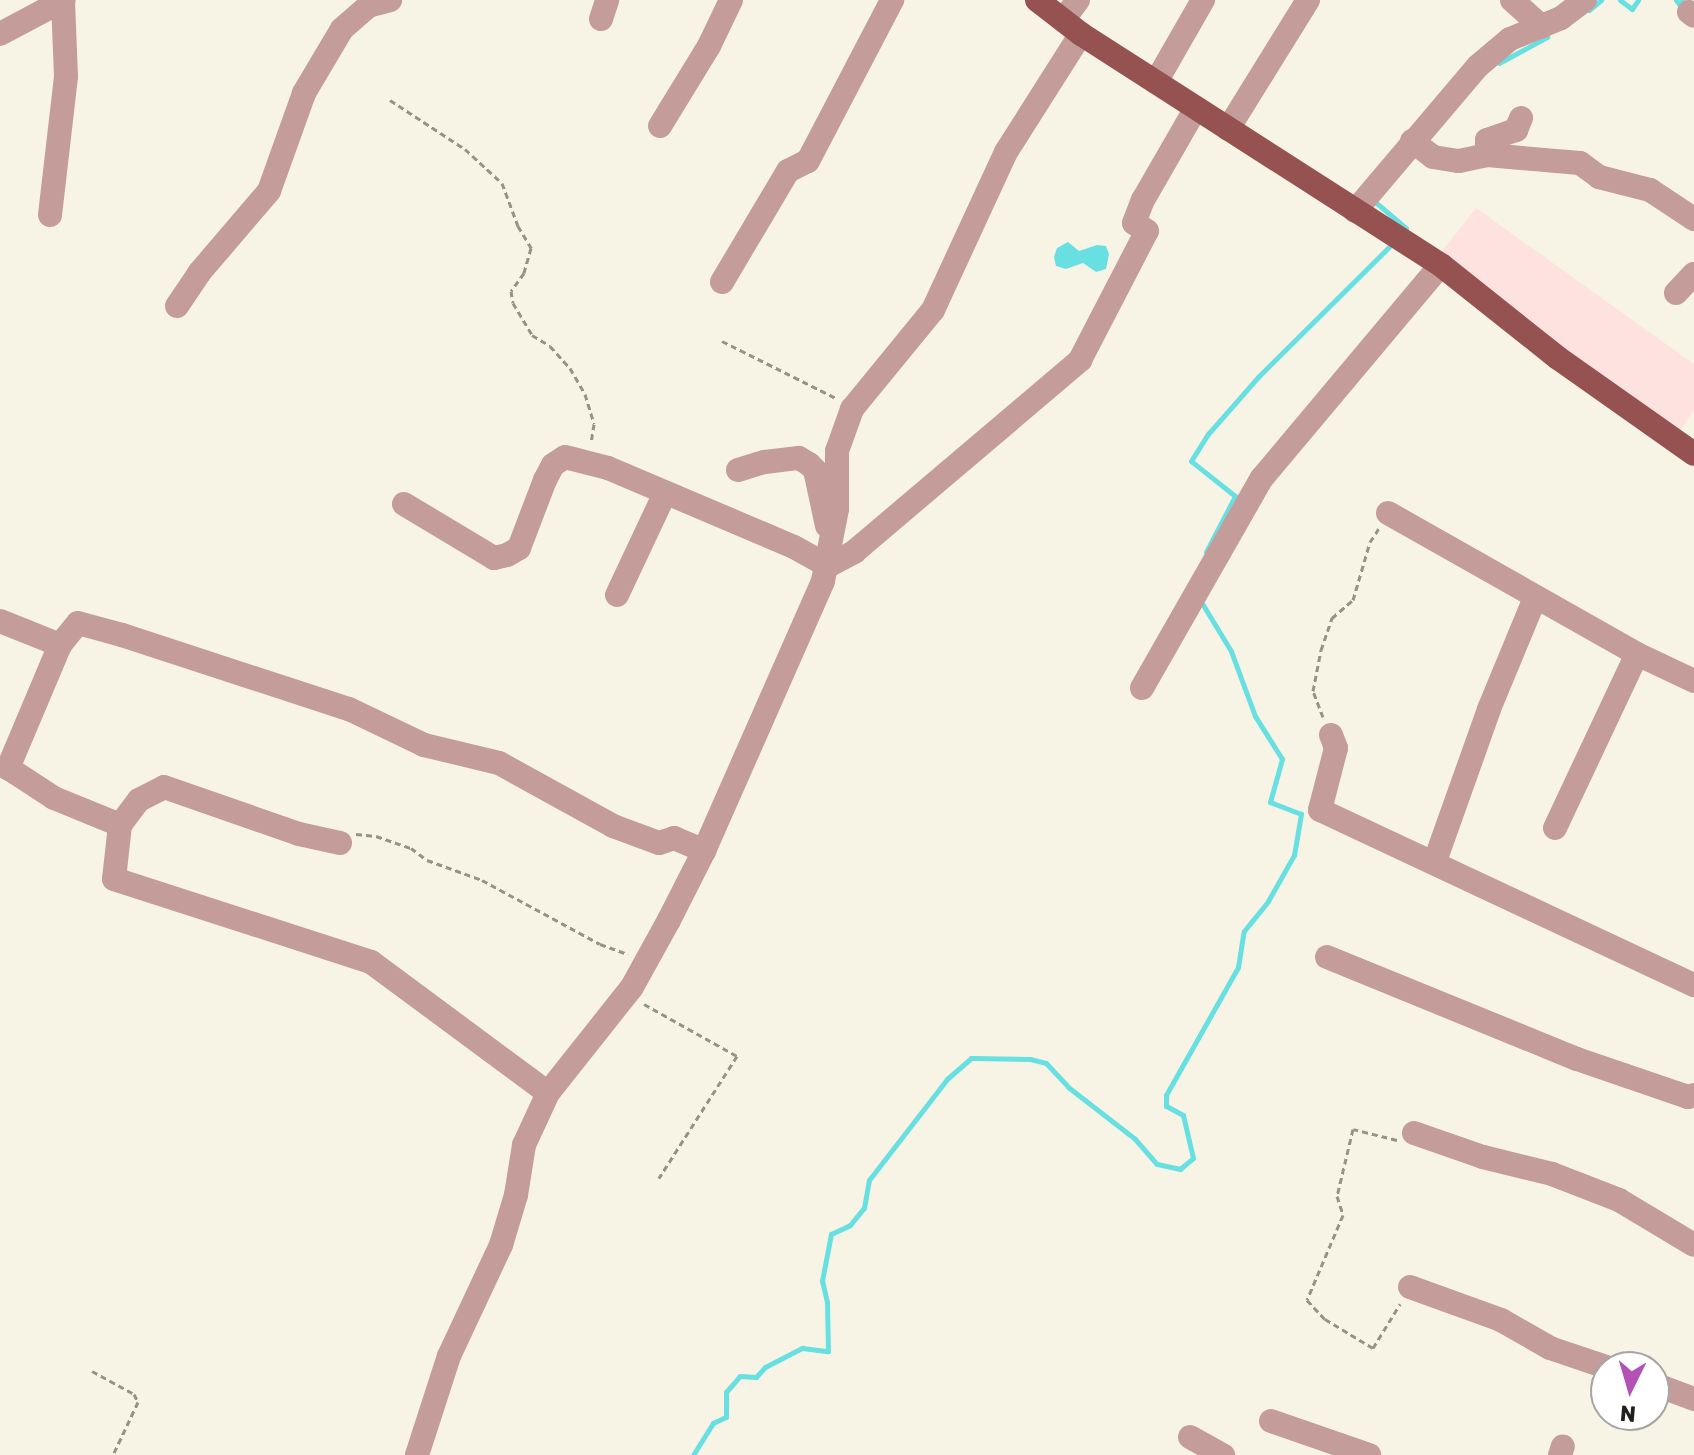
<!DOCTYPE html>
<html>
<head>
<meta charset="utf-8">
<style>
  body { margin:0 }
  #map { position:relative; width:1694px; height:1455px; overflow:hidden; background:#f7f4e6; font-family:Rubik,sans-serif }
  div>[style] { position:absolute }
  .commercial>* { inset:0; background:#fde2e0 }
  .water>* { inset:0; background:#68e0e2 }
  .stream>* { height:5px; margin:-2.5px; padding:0 2.5px; transform-origin:2.5px; border-radius:2.5px; background:#68e0e2 }
  .path>* { height:3px; margin-top:-1.5px; transform-origin:0; background:repeating-linear-gradient(90deg,#959288 0 6px,transparent 0 10px) }
  .minor>* { height:24px; margin:-12px; padding:0 12px; transform-origin:12px; border-radius:12px; background:#c49c9a }
  .major>* { height:24px; margin:-12px; padding:0 12px; transform-origin:12px; border-radius:12px; background:#965250 }
  span { translate:-50% -50%; white-space:nowrap; text-align:center; line-height:1.15; -webkit-text-stroke:6px #fff; paint-order:stroke }
  .north { position:absolute; left:1590px; top:1351px; width:80px; height:80px; box-sizing:border-box; background:#fff; border:2px solid #a6a5a3; border-radius:50%; rotate:185deg; font-size:22px; font-weight:700; line-height:32px; text-align:center; color:#211f1a }
  .north::after { content:''; display:block; margin:auto; width:28px; height:36px; background:#b451b7; clip-path:polygon(50% 0,100% 100%,50% 72%,0 100%) }
</style>
</head>
<body>
<div id="map">
  <div class="commercial">
    <i style="clip-path:polygon(1476px 208px,1694px 364px,1694px 410px,1680px 430px,1551px 341px,1440px 254px)"></i>
  </div>
  <div class="water">
    <i style="clip-path:polygon(1068px 242px,1079px 251px,1097px 245px,1106px 246px,1109px 254px,1106px 269px,1096px 272px,1083px 263px,1066px 269px,1056px 266px,1054px 257px,1057px 248px)"></i>
  </div>
  <div class="stream">
    <i style="left:1620px;top:0;width:15px;rotate:37deg"></i>
    <i style="left:1632px;top:9px;width:11px;rotate:-56deg"></i>
    <i style="left:1676px;top:0;width:5px;rotate:53deg"></i>
    <i style="left:1679px;top:4px;width:6px;rotate:-45deg"></i>
    <i style="left:1589px;top:10px;width:16px;rotate:-40deg"></i>
    <i style="left:1499px;top:63px;width:55px;rotate:-28.4deg"></i>
    <i style="left:1374px;top:201px;width:42px;rotate:40.2deg"></i>
    <i style="left:1206px;top:552px;width:63px;rotate:-62.6deg"></i>
    <i style="left:1235px;top:496px;width:56px;rotate:-141.5deg"></i>
    <i style="left:1191px;top:461px;width:32px;rotate:-58deg"></i>
    <i style="left:1208px;top:434px;width:77px;rotate:-48.7deg"></i>
    <i style="left:1259px;top:376px;width:183px;rotate:-44.8deg"></i>
    <i style="left:693px;top:1455px;width:38px;rotate:-58deg"></i>
    <i style="left:713px;top:1423px;width:14px;rotate:-25deg"></i>
    <i style="left:726px;top:1417px;width:25px;rotate:-90deg"></i>
    <i style="left:726px;top:1392px;width:21px;rotate:-49deg"></i>
    <i style="left:740px;top:1376px;width:16px;rotate:4deg"></i>
    <i style="left:756px;top:1377px;width:13px;rotate:-48deg"></i>
    <i style="left:765px;top:1367px;width:42px;rotate:-27.2deg"></i>
    <i style="left:802px;top:1348px;width:26px;rotate:7deg"></i>
    <i style="left:828px;top:1351px;width:49px;rotate:-91.2deg"></i>
    <i style="left:827px;top:1302px;width:22px;rotate:-103deg"></i>
    <i style="left:822px;top:1281px;width:48px;rotate:-79.2deg"></i>
    <i style="left:831px;top:1234px;width:21px;rotate:-25deg"></i>
    <i style="left:850px;top:1225px;width:22px;rotate:-51deg"></i>
    <i style="left:864px;top:1208px;width:28px;rotate:-80deg"></i>
    <i style="left:869px;top:1180px;width:128px;rotate:-52.3deg"></i>
    <i style="left:947px;top:1079px;width:32px;rotate:-41deg"></i>
    <i style="left:971px;top:1058px;width:59px;rotate:1deg"></i>
    <i style="left:1030px;top:1059px;width:16px;rotate:14deg"></i>
    <i style="left:1046px;top:1063px;width:33px;rotate:47deg"></i>
    <i style="left:1068px;top:1087px;width:85px;rotate:37.8deg"></i>
    <i style="left:1135px;top:1139px;width:33px;rotate:49deg"></i>
    <i style="left:1157px;top:1164px;width:24px;rotate:12deg"></i>
    <i style="left:1180px;top:1169px;width:17px;rotate:-40deg"></i>
    <i style="left:1193px;top:1158px;width:44px;rotate:-103.1deg"></i>
    <i style="left:1183px;top:1115px;width:19px;rotate:-152deg"></i>
    <i style="left:1166px;top:1106px;width:11px;rotate:-90deg"></i>
    <i style="left:1166px;top:1095px;width:147px;rotate:-60.6deg"></i>
    <i style="left:1238px;top:967px;width:36px;rotate:-81deg"></i>
    <i style="left:1244px;top:931px;width:38px;rotate:-51deg"></i>
    <i style="left:1268px;top:901px;width:53px;rotate:-60.5deg"></i>
    <i style="left:1294px;top:855px;width:42px;rotate:-80.3deg"></i>
    <i style="left:1301px;top:814px;width:33px;rotate:-159deg"></i>
    <i style="left:1270px;top:802px;width:45px;rotate:-74.4deg"></i>
    <i style="left:1282px;top:759px;width:51px;rotate:-122.1deg"></i>
    <i style="left:1255px;top:716px;width:69px;rotate:-110.3deg"></i>
    <i style="left:1231px;top:651px;width:60px;rotate:-121.3deg"></i>
  </div>
  <div class="path">
    <i style="left:390px;top:100px;width:90px;rotate:33.2deg"></i>
    <i style="left:465px;top:149px;width:50px;rotate:42.6deg"></i>
    <i style="left:502px;top:183px;width:46px;rotate:69.6deg"></i>
    <i style="left:518px;top:226px;width:26px;rotate:59deg"></i>
    <i style="left:531px;top:248px;width:26px;rotate:106deg"></i>
    <i style="left:524px;top:273px;width:22px;rotate:126deg"></i>
    <i style="left:511px;top:291px;width:12px;rotate:81deg"></i>
    <i style="left:513px;top:303px;width:37px;rotate:59deg"></i>
    <i style="left:532px;top:335px;width:21px;rotate:31deg"></i>
    <i style="left:550px;top:346px;width:30px;rotate:48deg"></i>
    <i style="left:570px;top:368px;width:30px;rotate:60deg"></i>
    <i style="left:585px;top:394px;width:31px;rotate:73deg"></i>
    <i style="left:594px;top:424px;width:19px;rotate:99deg"></i>
    <i style="left:722px;top:341px;width:127px;rotate:26.6deg"></i>
    <i style="left:1323px;top:717px;width:28px;rotate:-111deg"></i>
    <i style="left:1313px;top:691px;width:42px;rotate:-79deg"></i>
    <i style="left:1321px;top:650px;width:34px;rotate:-71deg"></i>
    <i style="left:1332px;top:618px;width:28px;rotate:-41deg"></i>
    <i style="left:1353px;top:600px;width:60px;rotate:-73.7deg"></i>
    <i style="left:1370px;top:542px;width:17px;rotate:-57deg"></i>
    <i style="left:356px;top:834px;width:20px;rotate:6deg"></i>
    <i style="left:376px;top:836px;width:37px;rotate:19deg"></i>
    <i style="left:411px;top:848px;width:20px;rotate:37deg"></i>
    <i style="left:427px;top:860px;width:59px;rotate:20deg"></i>
    <i style="left:482px;top:880px;width:134px;rotate:28.5deg"></i>
    <i style="left:600px;top:944px;width:30px;rotate:20deg"></i>
    <i style="left:644px;top:1004px;width:107px;rotate:29.2deg"></i>
    <i style="left:737px;top:1056px;width:145px;rotate:122.6deg"></i>
    <i style="left:1397px;top:1140px;width:45px;rotate:-166deg"></i>
    <i style="left:1353px;top:1129px;width:69px;rotate:103.4deg"></i>
    <i style="left:1337px;top:1196px;width:20px;rotate:72deg"></i>
    <i style="left:1343px;top:1215px;width:92px;rotate:113deg"></i>
    <i style="left:1307px;top:1300px;width:26px;rotate:47deg"></i>
    <i style="left:1325px;top:1319px;width:56px;rotate:31.1deg"></i>
    <i style="left:1373px;top:1348px;width:52px;rotate:-58.5deg"></i>
    <i style="left:92px;top:1371px;width:48px;rotate:28.7deg"></i>
    <i style="left:134px;top:1394px;width:9px;rotate:63deg"></i>
    <i style="left:138px;top:1402px;width:59px;rotate:115.3deg"></i>
  </div>
  <div class="minor">
    <i style="left:1512px;top:0;width:40px;rotate:42deg"></i>
    <i style="left:1689px;top:12px;width:6px;rotate:39deg"></i>
    <i style="left:601px;top:19px;width:20px;rotate:-72deg"></i>
    <i style="left:1063px;top:20px;width:25px;rotate:-53deg"></i>
    <i style="left:0;top:34px;width:72px;rotate:-28deg"></i>
    <i style="left:1156px;top:82px;width:95px;rotate:-60.2deg"></i>
    <i style="left:660px;top:126px;width:94px;rotate:-58.5deg"></i>
    <i style="left:709px;top:46px;width:51px;rotate:-64.4deg"></i>
    <i style="left:1228px;top:129px;width:152px;rotate:-58.2deg"></i>
    <i style="left:1412px;top:141px;width:26px;rotate:37deg"></i>
    <i style="left:1433px;top:157px;width:26px;rotate:9deg"></i>
    <i style="left:1459px;top:161px;width:29px;rotate:-12deg"></i>
    <i style="left:1487px;top:155px;width:93px;rotate:4.9deg"></i>
    <i style="left:1580px;top:163px;width:24px;rotate:36deg"></i>
    <i style="left:1599px;top:177px;width:53px;rotate:14.3deg"></i>
    <i style="left:1650px;top:190px;width:53px;rotate:33.4deg"></i>
    <i style="left:1487px;top:155px;width:15px;rotate:-90deg"></i>
    <i style="left:1487px;top:140px;width:31px;rotate:-19deg"></i>
    <i style="left:1516px;top:130px;width:13px;rotate:-67deg"></i>
    <i style="left:1355px;top:211px;width:190px;rotate:-49.7deg"></i>
    <i style="left:1478px;top:66px;width:42px;rotate:-40.2deg"></i>
    <i style="left:1510px;top:39px;width:55px;rotate:-22.4deg"></i>
    <i style="left:1561px;top:18px;width:30px;rotate:-37deg"></i>
    <i style="left:50px;top:215px;width:140px;rotate:-83.4deg"></i>
    <i style="left:66px;top:76px;width:75px;rotate:-92.3deg"></i>
    <i style="left:722px;top:282px;width:129px;rotate:-59.3deg"></i>
    <i style="left:788px;top:171px;width:22px;rotate:-27deg"></i>
    <i style="left:808px;top:161px;width:182px;rotate:-62.4deg"></i>
    <i style="left:1676px;top:293px;width:26px;rotate:-47deg"></i>
    <i style="left:177px;top:306px;width:40px;rotate:-56deg"></i>
    <i style="left:199px;top:273px;width:108px;rotate:-49.5deg"></i>
    <i style="left:269px;top:191px;width:104px;rotate:-70.3deg"></i>
    <i style="left:304px;top:93px;width:74px;rotate:-59.3deg"></i>
    <i style="left:342px;top:29px;width:35px;rotate:-41deg"></i>
    <i style="left:368px;top:6px;width:23px;rotate:-15deg"></i>
    <i style="left:738px;top:470px;width:28px;rotate:-17deg"></i>
    <i style="left:765px;top:462px;width:34px;rotate:-7deg"></i>
    <i style="left:799px;top:458px;width:12px;rotate:31deg"></i>
    <i style="left:809px;top:464px;width:8px;rotate:45deg"></i>
    <i style="left:815px;top:470px;width:57px;rotate:77.9deg"></i>
    <i style="left:404px;top:504px;width:105px;rotate:31deg"></i>
    <i style="left:494px;top:558px;width:13px;rotate:-13deg"></i>
    <i style="left:507px;top:555px;width:14px;rotate:-30deg"></i>
    <i style="left:519px;top:548px;width:73px;rotate:-69.1deg"></i>
    <i style="left:545px;top:480px;width:17px;rotate:-62deg"></i>
    <i style="left:553px;top:465px;width:14px;rotate:-34deg"></i>
    <i style="left:565px;top:457px;width:44px;rotate:14.3deg"></i>
    <i style="left:608px;top:468px;width:202px;rotate:23deg"></i>
    <i style="left:794px;top:547px;width:39px;rotate:29deg"></i>
    <i style="left:828px;top:566px;width:30px;rotate:-28deg"></i>
    <i style="left:854px;top:552px;width:297px;rotate:-40.3deg"></i>
    <i style="left:1080px;top:360px;width:145px;rotate:-62.6deg"></i>
    <i style="left:1147px;top:231px;width:15px;rotate:-148deg"></i>
    <i style="left:1134px;top:223px;width:25px;rotate:-69deg"></i>
    <i style="left:1143px;top:200px;width:106px;rotate:-60.1deg"></i>
    <i style="left:1388px;top:513px;width:286px;rotate:29.5deg"></i>
    <i style="left:1637px;top:654px;width:63px;rotate:25.3deg"></i>
    <i style="left:617px;top:595px;width:113px;rotate:-64.8deg"></i>
    <i style="left:0;top:621px;width:65px;rotate:21.8deg"></i>
    <i style="left:60px;top:645px;width:28px;rotate:-51deg"></i>
    <i style="left:78px;top:623px;width:46px;rotate:15.3deg"></i>
    <i style="left:122px;top:635px;width:239px;rotate:18.1deg"></i>
    <i style="left:349px;top:709px;width:83px;rotate:25.6deg"></i>
    <i style="left:424px;top:745px;width:77px;rotate:13.5deg"></i>
    <i style="left:499px;top:763px;width:130px;rotate:28.9deg"></i>
    <i style="left:613px;top:826px;width:49px;rotate:20.3deg"></i>
    <i style="left:659px;top:843px;width:16px;rotate:-18deg"></i>
    <i style="left:674px;top:838px;width:33px;rotate:23deg"></i>
    <i style="left:60px;top:645px;width:134px;rotate:112.9deg"></i>
    <i style="left:8px;top:768px;width:55px;rotate:33.1deg"></i>
    <i style="left:54px;top:798px;width:71px;rotate:22.2deg"></i>
    <i style="left:120px;top:825px;width:31px;rotate:-53deg"></i>
    <i style="left:139px;top:800px;width:28px;rotate:-27deg"></i>
    <i style="left:164px;top:787px;width:143px;rotate:19.2deg"></i>
    <i style="left:299px;top:834px;width:42px;rotate:12.4deg"></i>
    <i style="left:1142px;top:688px;width:242px;rotate:-60.3deg"></i>
    <i style="left:1262px;top:478px;width:278px;rotate:-50deg"></i>
    <i style="left:1331px;top:735px;width:14px;rotate:69deg"></i>
    <i style="left:1336px;top:748px;width:64px;rotate:104.5deg"></i>
    <i style="left:1320px;top:810px;width:413px;rotate:25.1deg"></i>
    <i style="left:120px;top:825px;width:54px;rotate:96.3deg"></i>
    <i style="left:114px;top:879px;width:270px;rotate:17.9deg"></i>
    <i style="left:371px;top:962px;width:220px;rotate:36.5deg"></i>
    <i style="left:1555px;top:828px;width:192px;rotate:-64.8deg"></i>
    <i style="left:1435px;top:861px;width:161px;rotate:-70.4deg"></i>
    <i style="left:1489px;top:709px;width:120px;rotate:-67.5deg"></i>
    <i style="left:1327px;top:957px;width:270px;rotate:22.2deg"></i>
    <i style="left:1577px;top:1059px;width:117px;rotate:18.9deg"></i>
    <i style="left:1688px;top:1097px;width:6px;rotate:-18deg"></i>
    <i style="left:1414px;top:1133px;width:73px;rotate:19.2deg"></i>
    <i style="left:1483px;top:1157px;width:71px;rotate:13.8deg"></i>
    <i style="left:1552px;top:1174px;width:72px;rotate:21.2deg"></i>
    <i style="left:1619px;top:1200px;width:87px;rotate:31deg"></i>
    <i style="left:1410px;top:1287px;width:97px;rotate:19.9deg"></i>
    <i style="left:1501px;top:1320px;width:56px;rotate:29.7deg"></i>
    <i style="left:1550px;top:1348px;width:59px;rotate:18.7deg"></i>
    <i style="left:1654px;top:1384px;width:43px;rotate:20.6deg"></i>
    <i style="left:1271px;top:1421px;width:104px;rotate:19.1deg"></i>
    <i style="left:1190px;top:1437px;width:38px;rotate:29deg"></i>
    <i style="left:417px;top:1455px;width:104px;rotate:-72.1deg"></i>
    <i style="left:449px;top:1356px;width:123px;rotate:-64.9deg"></i>
    <i style="left:501px;top:1245px;width:52px;rotate:-73.3deg"></i>
    <i style="left:516px;top:1195px;width:51px;rotate:-80.9deg"></i>
    <i style="left:524px;top:1145px;width:57px;rotate:-65.2deg"></i>
    <i style="left:548px;top:1093px;width:135px;rotate:-51.6deg"></i>
    <i style="left:632px;top:987px;width:77px;rotate:-61.1deg"></i>
    <i style="left:669px;top:920px;width:77px;rotate:-63.1deg"></i>
    <i style="left:704px;top:851px;width:295px;rotate:-66.2deg"></i>
    <i style="left:823px;top:581px;width:73px;rotate:-79deg"></i>
    <i style="left:837px;top:509px;width:58px;rotate:-90deg"></i>
    <i style="left:837px;top:451px;width:45px;rotate:-70.3deg"></i>
    <i style="left:852px;top:409px;width:128px;rotate:-50.7deg"></i>
    <i style="left:933px;top:310px;width:174px;rotate:-65.2deg"></i>
    <i style="left:1006px;top:152px;width:140px;rotate:-57.6deg"></i>
    <i style="left:1560px;top:1455px;width:9px;rotate:-72deg"></i>
  </div>
  <div class="major">
    <i style="left:1037px;top:0;width:56px;rotate:37.7deg"></i>
    <i style="left:1081px;top:34px;width:428px;rotate:32.7deg"></i>
    <i style="left:1441px;top:265px;width:149px;rotate:38.5deg"></i>
    <i style="left:1558px;top:358px;width:166px;rotate:35.2deg"></i>
  </div>
  <div class="north">N</div>
</div>
</body>
</html>
